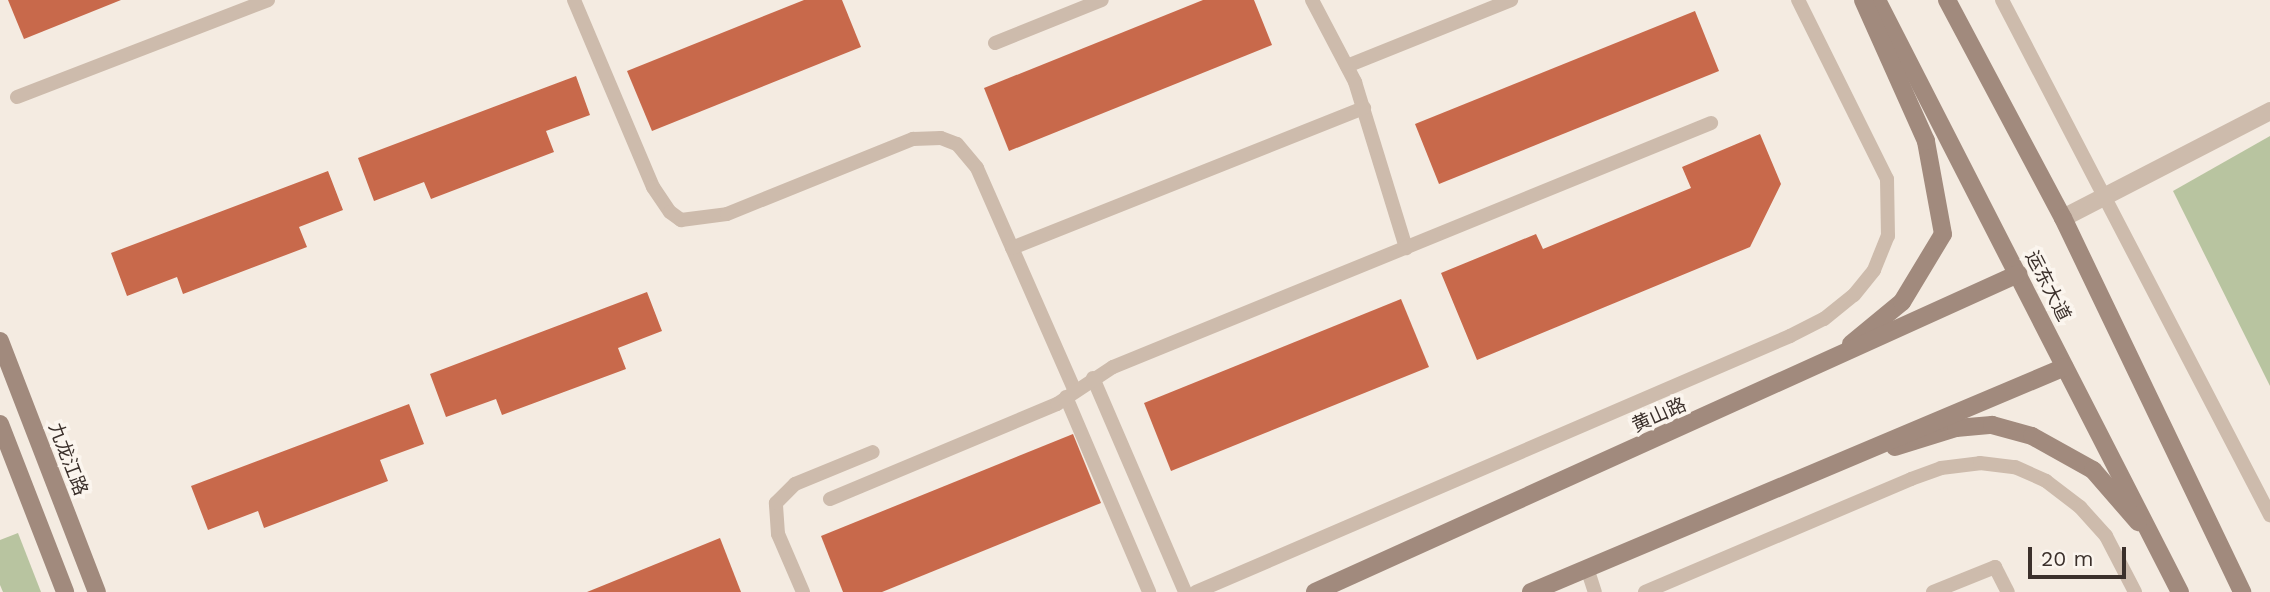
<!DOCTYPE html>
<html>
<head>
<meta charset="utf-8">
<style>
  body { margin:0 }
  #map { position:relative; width:2270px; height:592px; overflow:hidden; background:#f4ebe1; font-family:"Work Sans","Noto Sans SC",sans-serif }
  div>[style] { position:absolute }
  .green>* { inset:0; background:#b8c4a0 }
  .building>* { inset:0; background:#c8694b }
  .lane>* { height:14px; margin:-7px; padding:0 7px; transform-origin:7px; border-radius:7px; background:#cdbbac }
  .street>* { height:18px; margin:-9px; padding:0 9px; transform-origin:9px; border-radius:9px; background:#cdbbac }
  .secondary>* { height:18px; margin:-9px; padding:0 9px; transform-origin:9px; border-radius:9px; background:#a18a7d }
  span { translate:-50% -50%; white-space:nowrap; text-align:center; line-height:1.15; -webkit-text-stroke:7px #fbf5ee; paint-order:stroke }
  .street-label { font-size:19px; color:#3b302b }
  .scale { position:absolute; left:2028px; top:547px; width:98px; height:32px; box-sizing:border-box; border:4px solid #3b302b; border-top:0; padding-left:9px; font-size:21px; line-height:24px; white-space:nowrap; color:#3b302b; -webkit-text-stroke:5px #fbf5ee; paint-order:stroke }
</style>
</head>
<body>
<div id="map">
  <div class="green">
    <i style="clip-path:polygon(2270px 136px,2270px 386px,2173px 191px)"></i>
    <i style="clip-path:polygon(18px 533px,41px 592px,3px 592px,0 585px,0 540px)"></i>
  </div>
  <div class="building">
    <i style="clip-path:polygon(8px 0,121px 0,24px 39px)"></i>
    <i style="clip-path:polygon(804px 0,842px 0,861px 47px,652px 131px,627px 71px)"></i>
    <i style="clip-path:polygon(1203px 0,1254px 0,1272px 45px,1009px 151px,984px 88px)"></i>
    <i style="clip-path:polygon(1695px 11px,1719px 71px,1439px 184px,1415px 124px)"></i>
    <i style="clip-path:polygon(576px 76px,590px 115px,546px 131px,554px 152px,431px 199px,424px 182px,374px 201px,358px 158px)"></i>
    <i style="clip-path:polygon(1760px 134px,1781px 184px,1750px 247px,1477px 360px,1441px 273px,1536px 234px,1543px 249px,1691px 188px,1682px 167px)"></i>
    <i style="clip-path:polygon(328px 171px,343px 210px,299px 227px,307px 247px,183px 294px,177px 277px,127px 296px,111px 253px)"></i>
    <i style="clip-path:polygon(647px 292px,662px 331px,618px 348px,626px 369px,502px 415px,496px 399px,446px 417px,430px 374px)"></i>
    <i style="clip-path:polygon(1401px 299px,1429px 367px,1171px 471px,1144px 403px)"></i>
    <i style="clip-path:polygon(409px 404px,424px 444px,380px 460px,388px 481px,264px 528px,258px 511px,208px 530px,191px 486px)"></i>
    <i style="clip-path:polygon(1073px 434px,1101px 503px,882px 592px,843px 592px,821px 536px)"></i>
    <i style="clip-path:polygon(720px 538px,741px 592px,587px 592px)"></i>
  </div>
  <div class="lane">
    <i style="left:574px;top:0;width:203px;rotate:67.1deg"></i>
    <i style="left:653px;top:187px;width:30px;rotate:56deg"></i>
    <i style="left:670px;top:212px;width:14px;rotate:36deg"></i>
    <i style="left:681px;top:220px;width:46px;rotate:-7.4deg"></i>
    <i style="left:727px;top:214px;width:201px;rotate:-22deg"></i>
    <i style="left:913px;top:139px;width:28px;rotate:-2deg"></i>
    <i style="left:941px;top:138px;width:17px;rotate:21deg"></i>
    <i style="left:957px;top:144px;width:31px;rotate:50deg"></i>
    <i style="left:977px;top:168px;width:244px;rotate:66.3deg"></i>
    <i style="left:1312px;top:0;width:93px;rotate:62.3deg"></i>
    <i style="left:1355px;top:82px;width:174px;rotate:72.9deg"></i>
    <i style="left:2002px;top:0;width:581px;rotate:62.51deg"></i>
    <i style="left:995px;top:43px;width:115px;rotate:-21.9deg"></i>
    <i style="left:1347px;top:66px;width:177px;rotate:-21.9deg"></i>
    <i style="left:17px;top:97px;width:269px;rotate:-21.1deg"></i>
    <i style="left:1012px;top:248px;width:379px;rotate:-21.7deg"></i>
    <i style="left:1093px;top:378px;width:233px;rotate:66.7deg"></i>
    <i style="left:1066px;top:397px;width:212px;rotate:66.9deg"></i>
    <i style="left:830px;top:499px;width:246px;rotate:-22.7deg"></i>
    <i style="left:1057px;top:404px;width:67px;rotate:-33.5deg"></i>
    <i style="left:1113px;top:367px;width:646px;rotate:-22.2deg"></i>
    <i style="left:1587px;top:568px;width:25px;rotate:72deg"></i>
    <i style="left:803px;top:592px;width:63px;rotate:-113.3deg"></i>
    <i style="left:778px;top:534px;width:31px;rotate:-94deg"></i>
    <i style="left:776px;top:503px;width:27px;rotate:-45deg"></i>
    <i style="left:795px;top:484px;width:84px;rotate:-22.3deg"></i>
    <i style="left:1196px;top:592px;width:647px;rotate:-23.31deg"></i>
    <i style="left:1790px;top:336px;width:38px;rotate:-27deg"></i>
    <i style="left:1824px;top:319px;width:38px;rotate:-39deg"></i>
    <i style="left:1854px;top:295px;width:32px;rotate:-51deg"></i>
    <i style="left:1874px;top:270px;width:37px;rotate:-68deg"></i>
    <i style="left:1888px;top:236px;width:57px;rotate:-91deg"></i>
    <i style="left:1887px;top:179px;width:200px;rotate:-116.4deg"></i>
    <i style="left:1645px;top:592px;width:289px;rotate:-23deg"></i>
    <i style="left:1911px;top:479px;width:32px;rotate:-20deg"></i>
    <i style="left:1941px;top:468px;width:39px;rotate:-7deg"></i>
    <i style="left:1980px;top:463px;width:35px;rotate:7deg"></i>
    <i style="left:2015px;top:467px;width:34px;rotate:24deg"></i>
    <i style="left:2046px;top:481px;width:43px;rotate:37.4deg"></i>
    <i style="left:2080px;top:507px;width:39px;rotate:48deg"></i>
    <i style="left:2106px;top:536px;width:63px;rotate:62.6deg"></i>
    <i style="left:1933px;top:592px;width:67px;rotate:-22deg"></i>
    <i style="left:1995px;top:567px;width:28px;rotate:63deg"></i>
  </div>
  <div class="street">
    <i style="left:2063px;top:218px;width:233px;rotate:-27.3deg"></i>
  </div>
  <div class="secondary">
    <i style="left:1877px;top:0;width:665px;rotate:62.9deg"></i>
    <i style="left:1947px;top:0;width:247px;rotate:62deg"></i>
    <i style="left:2063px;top:218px;width:415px;rotate:64.4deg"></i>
    <i style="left:0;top:341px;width:269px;rotate:68.9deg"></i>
    <i style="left:1851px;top:344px;width:66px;rotate:-39.5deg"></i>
    <i style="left:1902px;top:302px;width:79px;rotate:-58.9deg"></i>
    <i style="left:1943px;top:234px;width:95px;rotate:-100.4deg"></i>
    <i style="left:1926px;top:141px;width:154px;rotate:-114.1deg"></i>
    <i style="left:0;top:424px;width:180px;rotate:68.8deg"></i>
    <i style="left:1895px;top:447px;width:64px;rotate:-17.3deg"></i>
    <i style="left:1956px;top:428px;width:36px;rotate:-5deg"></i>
    <i style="left:1992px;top:425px;width:41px;rotate:15.4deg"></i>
    <i style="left:2032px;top:436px;width:70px;rotate:29.1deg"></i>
    <i style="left:2093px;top:470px;width:69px;rotate:49.1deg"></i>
    <i style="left:1315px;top:592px;width:772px;rotate:-24.34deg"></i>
    <i style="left:1531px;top:592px;width:579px;rotate:-22.85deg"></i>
  </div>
  <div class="street-label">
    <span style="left:2048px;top:286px;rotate:63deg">运东大道</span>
    <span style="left:1659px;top:415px;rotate:-24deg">黄山路</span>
    <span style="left:68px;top:459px;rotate:69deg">九龙江路</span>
  </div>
  <div class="scale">20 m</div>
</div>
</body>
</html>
